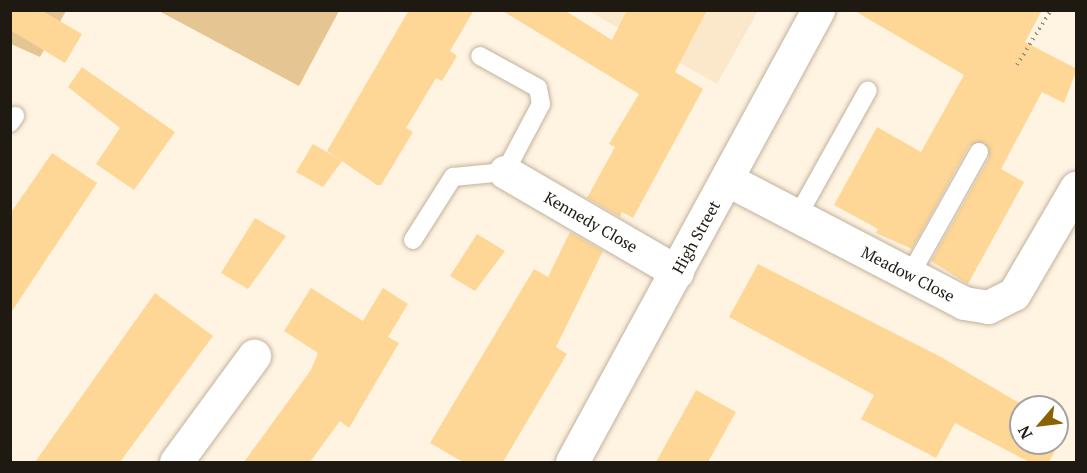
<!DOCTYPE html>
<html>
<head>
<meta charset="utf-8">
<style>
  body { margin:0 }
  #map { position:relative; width:1087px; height:473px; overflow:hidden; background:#fff3e1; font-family:"PT Serif",serif }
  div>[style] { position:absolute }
  .built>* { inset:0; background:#fbe8cb }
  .green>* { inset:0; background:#e5c591 }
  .building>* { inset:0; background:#fed796 }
  .path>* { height:4px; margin-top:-2px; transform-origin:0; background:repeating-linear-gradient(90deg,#989082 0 1.5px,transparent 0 6px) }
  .roads { filter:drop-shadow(0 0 2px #c0b29d) drop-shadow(0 0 2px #c0b29d) }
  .service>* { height:18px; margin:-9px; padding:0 9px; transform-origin:9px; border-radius:9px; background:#fff }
  .minor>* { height:33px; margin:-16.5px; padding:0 16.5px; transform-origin:16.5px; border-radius:16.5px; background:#fff }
  .tertiary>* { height:33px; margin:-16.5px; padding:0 16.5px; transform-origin:16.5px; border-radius:16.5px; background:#fff }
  span { translate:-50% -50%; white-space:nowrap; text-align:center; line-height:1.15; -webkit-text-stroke:6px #fff; paint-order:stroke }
  .street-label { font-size:16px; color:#1e1911 }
  .frame { position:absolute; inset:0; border:12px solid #1e1911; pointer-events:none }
  .north { position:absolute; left:1009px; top:395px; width:60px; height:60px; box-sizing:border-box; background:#fff; border:2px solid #a5a3a0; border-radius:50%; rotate:242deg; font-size:16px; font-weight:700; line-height:24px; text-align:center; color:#1e1911 }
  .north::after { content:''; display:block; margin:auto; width:21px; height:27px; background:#8b6203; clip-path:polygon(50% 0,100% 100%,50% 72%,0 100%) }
</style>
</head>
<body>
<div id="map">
  <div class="built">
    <i style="clip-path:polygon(589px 11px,758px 11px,717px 84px)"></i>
  </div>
  <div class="green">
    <i style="clip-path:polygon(11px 11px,66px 11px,40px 57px,11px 44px)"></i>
    <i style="clip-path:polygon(159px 11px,339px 11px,299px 86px)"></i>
  </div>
  <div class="building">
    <i style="clip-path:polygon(10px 10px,41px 10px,82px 34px,65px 63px,10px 30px)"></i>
    <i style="clip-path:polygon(409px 10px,474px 10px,450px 51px,457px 56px,442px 81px,436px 78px,406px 128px,413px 132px,381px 185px,377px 185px,327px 151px)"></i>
    <i style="clip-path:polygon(501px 10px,564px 10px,612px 40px,627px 10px,707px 10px,675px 72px,703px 89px,633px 218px,622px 212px,620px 217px,587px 198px,615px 147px,609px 144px,639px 94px)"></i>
    <i style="clip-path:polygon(853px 10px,1042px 10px,1025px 42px,1077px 69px,1064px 103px,1042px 92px,1001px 169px,1024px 182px,968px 284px,931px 261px,989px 158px,985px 143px,969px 146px,912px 249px,876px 233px,878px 229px,834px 205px,877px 127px,921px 152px,964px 75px)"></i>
    <i style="clip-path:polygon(82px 67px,175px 132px,134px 190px,96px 164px,120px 128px,68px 87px)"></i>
    <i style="clip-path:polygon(313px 144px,342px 161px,323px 187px,296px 172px)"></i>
    <i style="clip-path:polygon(52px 153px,97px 183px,10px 314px,10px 214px)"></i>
    <i style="clip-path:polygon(255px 218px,286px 236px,248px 289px,221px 273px)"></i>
    <i style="clip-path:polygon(570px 232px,603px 251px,556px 347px,567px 354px,503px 462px,463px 462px,430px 443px,534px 269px,548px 277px)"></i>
    <i style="clip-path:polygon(477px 234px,505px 251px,475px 291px,450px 276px)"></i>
    <i style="clip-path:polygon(758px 264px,941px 357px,1026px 407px,1021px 407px,1021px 443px,1057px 443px,1057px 423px,1067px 429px,1049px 462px,1029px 462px,955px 423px,936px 458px,861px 419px,874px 395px,729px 317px)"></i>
    <i style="clip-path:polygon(311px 288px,363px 321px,383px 288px,408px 304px,388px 337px,399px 343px,349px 428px,340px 421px,310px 462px,244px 462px,311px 370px,318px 353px,284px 331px)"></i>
    <i style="clip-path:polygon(155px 293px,213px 336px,120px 462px,35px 462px)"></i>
    <i style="clip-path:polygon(696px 390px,736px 412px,708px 462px,656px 462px)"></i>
  </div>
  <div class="path">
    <i style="left:1017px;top:65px;width:65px;rotate:-58.3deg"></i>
  </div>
  <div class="roads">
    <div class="service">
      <i style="left:10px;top:123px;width:9px;rotate:-54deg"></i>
      <i style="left:797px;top:217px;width:145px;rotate:-60.8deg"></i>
      <i style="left:413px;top:240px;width:75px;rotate:-57.6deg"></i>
      <i style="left:453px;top:177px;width:52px;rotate:-5.5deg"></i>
      <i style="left:505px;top:172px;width:77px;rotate:-62.1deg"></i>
      <i style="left:541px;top:104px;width:16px;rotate:-101deg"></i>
      <i style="left:538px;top:88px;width:66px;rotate:-151.1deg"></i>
      <i style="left:910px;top:275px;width:141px;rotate:-60.7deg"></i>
    </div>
    <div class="minor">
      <i style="left:505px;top:172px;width:199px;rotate:30.2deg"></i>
      <i style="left:728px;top:180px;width:266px;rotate:27.5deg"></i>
      <i style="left:964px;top:303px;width:24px;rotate:9deg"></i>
      <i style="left:988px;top:307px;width:29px;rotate:-27deg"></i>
      <i style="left:1014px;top:294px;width:123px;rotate:-59.7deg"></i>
      <i style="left:176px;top:462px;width:132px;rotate:-53.7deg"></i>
    </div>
    <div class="tertiary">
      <i style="left:572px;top:462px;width:515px;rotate:-61.44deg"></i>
    </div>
  </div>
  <div class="street-label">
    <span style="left:591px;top:222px;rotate:30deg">Kennedy Close</span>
    <span style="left:696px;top:237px;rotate:-61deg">High Street</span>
    <span style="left:908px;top:274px;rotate:27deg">Meadow Close</span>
  </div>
  <div class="frame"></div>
  <div class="north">N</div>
</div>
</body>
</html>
